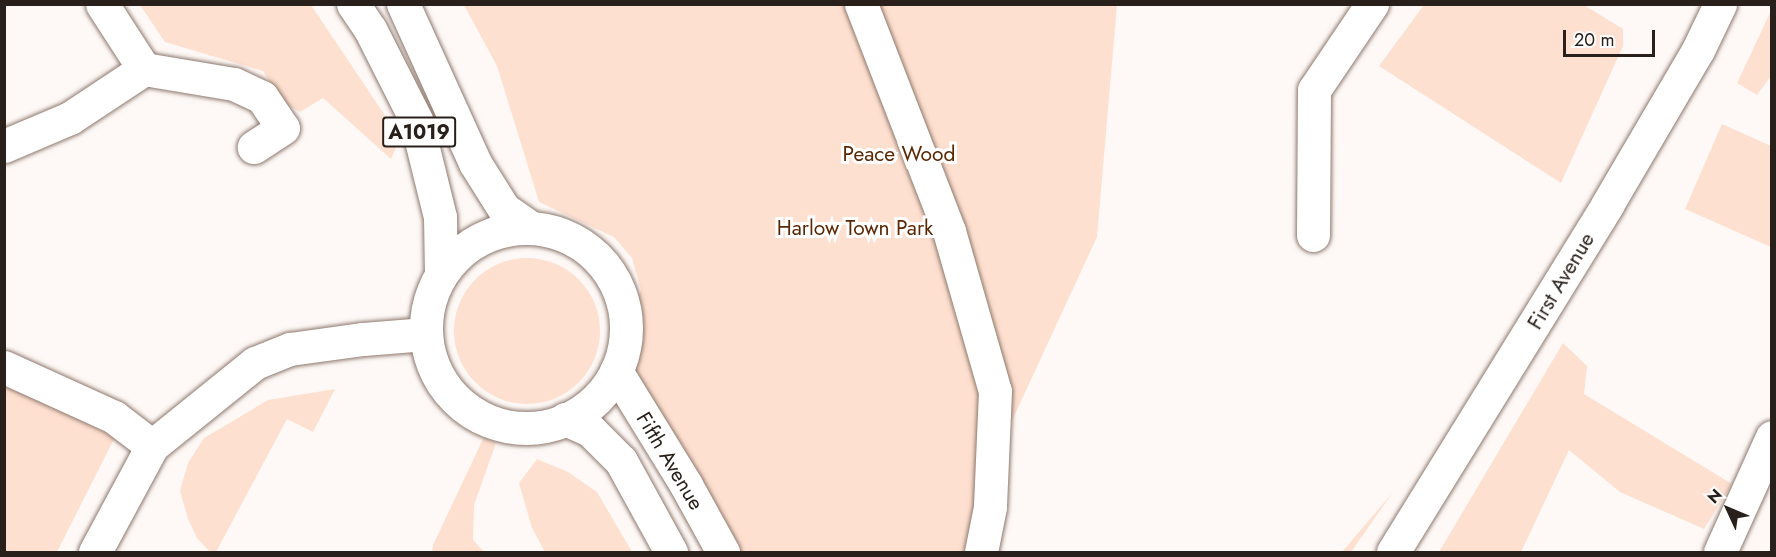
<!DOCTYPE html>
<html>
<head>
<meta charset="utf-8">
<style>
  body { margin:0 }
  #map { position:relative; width:1776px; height:557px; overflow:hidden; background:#fef9f6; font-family:Jost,sans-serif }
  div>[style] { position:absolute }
  .green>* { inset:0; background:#fee0d0 }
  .round { border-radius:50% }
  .roads { filter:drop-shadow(0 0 2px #8e786d) drop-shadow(0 0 2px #8e786d) }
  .minor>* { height:33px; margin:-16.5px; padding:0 16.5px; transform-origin:16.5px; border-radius:16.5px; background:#fff }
  .tertiary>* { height:33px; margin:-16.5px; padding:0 16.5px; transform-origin:16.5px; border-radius:16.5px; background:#fff }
  .primary>* { height:33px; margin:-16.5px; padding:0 16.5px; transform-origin:16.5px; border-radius:16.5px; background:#fff }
  .primary>.ring { margin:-16.5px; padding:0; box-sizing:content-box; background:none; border:33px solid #fff; border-radius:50% }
  span { translate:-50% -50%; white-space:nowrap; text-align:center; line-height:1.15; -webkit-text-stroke:6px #fff; paint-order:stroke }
  .shield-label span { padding:2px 4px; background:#fff; border:2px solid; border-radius:4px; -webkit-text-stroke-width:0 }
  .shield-label { font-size:20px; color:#29201b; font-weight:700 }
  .park-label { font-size:21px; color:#5b2804 }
  .street-label { font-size:21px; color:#29201b }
  .frame { position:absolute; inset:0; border:6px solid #29201b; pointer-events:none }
  .north { position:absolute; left:1698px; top:479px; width:60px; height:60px; -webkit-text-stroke:4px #fff; paint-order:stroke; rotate:314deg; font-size:16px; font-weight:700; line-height:24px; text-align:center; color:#29201b }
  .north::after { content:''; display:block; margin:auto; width:21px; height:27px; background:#29201b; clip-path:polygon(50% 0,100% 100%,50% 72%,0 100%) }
  .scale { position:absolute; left:1563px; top:30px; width:92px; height:27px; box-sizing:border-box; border:3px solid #29201b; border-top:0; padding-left:8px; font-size:18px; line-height:21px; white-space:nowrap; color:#29201b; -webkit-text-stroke:4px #fff; paint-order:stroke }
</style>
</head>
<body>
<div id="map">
  <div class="green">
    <i style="clip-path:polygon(140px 5px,311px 5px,400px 138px,391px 159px,323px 98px,300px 112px,282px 102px,263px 71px,165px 42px)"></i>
    <i style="clip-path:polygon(464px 5px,1117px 5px,1097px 237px,1004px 438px,964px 552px,732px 552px,616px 371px,628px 330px,624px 324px,641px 290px,632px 258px,614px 237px,539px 202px,497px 66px)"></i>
    <i style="clip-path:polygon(1424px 5px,1584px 5px,1623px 29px,1623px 46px,1561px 183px,1379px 66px)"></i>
    <i style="clip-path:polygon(1771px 11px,1771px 76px,1757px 95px,1737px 83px)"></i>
    <i style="clip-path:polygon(1722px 124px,1771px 146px,1771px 247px,1685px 209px)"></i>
    <i class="round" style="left:454px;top:258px;width:146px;height:146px"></i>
    <i style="clip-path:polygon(1563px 343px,1587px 366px,1584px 394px,1732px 484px,1704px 529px,1620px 492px,1569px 450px,1521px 552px,1439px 552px)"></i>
    <i style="clip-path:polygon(4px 384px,115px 437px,57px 552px,5px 552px)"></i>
    <i style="clip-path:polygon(335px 389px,313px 432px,287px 419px,216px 552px,210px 552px,197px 538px,188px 519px,180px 491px,188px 463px,204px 438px,268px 400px)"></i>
    <i style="clip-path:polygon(484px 437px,496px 443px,474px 505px,473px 540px,484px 552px,432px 552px,433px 545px)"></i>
    <i style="clip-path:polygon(537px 459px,568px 472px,597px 492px,632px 552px,545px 552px,532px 528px,519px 483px)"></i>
    <i style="clip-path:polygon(1393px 492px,1351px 552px,1342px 552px)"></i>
  </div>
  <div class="roads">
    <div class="minor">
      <i style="left:861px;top:4px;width:243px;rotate:68.8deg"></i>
      <i style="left:949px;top:231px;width:166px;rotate:74deg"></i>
      <i style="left:995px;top:391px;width:116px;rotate:92.5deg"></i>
      <i style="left:990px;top:507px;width:46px;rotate:101.3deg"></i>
      <i style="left:144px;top:69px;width:91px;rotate:9.5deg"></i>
      <i style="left:234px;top:84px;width:31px;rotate:25deg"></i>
      <i style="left:262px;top:97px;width:37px;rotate:56deg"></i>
      <i style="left:283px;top:128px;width:35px;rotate:147deg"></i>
      <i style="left:4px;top:146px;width:72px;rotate:-23deg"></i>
      <i style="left:70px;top:118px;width:89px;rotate:-33.5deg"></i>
      <i style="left:144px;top:69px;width:77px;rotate:-122.9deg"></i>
      <i style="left:1313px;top:235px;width:145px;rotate:-89.6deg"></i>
      <i style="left:1314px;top:90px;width:104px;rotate:-56deg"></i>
      <i style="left:4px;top:367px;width:121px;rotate:24.4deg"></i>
      <i style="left:114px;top:417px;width:48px;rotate:37.3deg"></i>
      <i style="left:95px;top:552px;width:120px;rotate:-61.7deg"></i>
      <i style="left:152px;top:446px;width:132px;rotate:-38.9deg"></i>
      <i style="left:255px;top:363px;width:38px;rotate:-22deg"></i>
      <i style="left:290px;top:349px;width:74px;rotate:-7.8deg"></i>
      <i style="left:363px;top:339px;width:63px;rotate:-4.5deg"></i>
      <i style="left:1720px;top:552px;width:126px;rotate:-65.7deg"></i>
    </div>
    <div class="tertiary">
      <i style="left:1393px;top:552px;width:408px;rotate:-58.3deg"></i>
      <i style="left:1607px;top:205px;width:180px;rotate:-59.6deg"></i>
      <i style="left:1698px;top:50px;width:51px;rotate:-64.4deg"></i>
    </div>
    <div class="primary">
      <i style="left:353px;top:4px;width:30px;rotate:56deg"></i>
      <i style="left:370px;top:29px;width:102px;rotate:63.2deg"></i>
      <i style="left:416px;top:120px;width:100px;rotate:76.1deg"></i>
      <i style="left:440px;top:217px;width:57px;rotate:89deg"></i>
      <i style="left:403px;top:4px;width:175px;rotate:65.6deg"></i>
      <i style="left:475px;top:163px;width:54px;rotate:57.8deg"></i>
      <i style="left:504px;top:209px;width:32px;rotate:35deg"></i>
      <i class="ring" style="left:426px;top:228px;width:167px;height:167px"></i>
      <i style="left:616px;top:371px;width:134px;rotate:58.4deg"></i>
      <i style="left:686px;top:485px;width:77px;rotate:61.1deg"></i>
      <i style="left:565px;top:419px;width:27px;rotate:24deg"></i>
      <i style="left:590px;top:430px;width:44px;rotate:45deg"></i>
      <i style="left:621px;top:461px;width:104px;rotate:61.2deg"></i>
    </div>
  </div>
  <div class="shield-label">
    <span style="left:419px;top:132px">A1019</span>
  </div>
  <div class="park-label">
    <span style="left:899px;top:154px">Peace Wood</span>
    <span style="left:855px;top:228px">Harlow Town Park</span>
  </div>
  <div class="street-label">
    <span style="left:1561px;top:281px;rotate:-59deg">First Avenue</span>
    <span style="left:670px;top:461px;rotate:59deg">Fifth Avenue</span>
  </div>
  <div class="frame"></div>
  <div class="north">N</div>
  <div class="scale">20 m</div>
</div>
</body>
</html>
